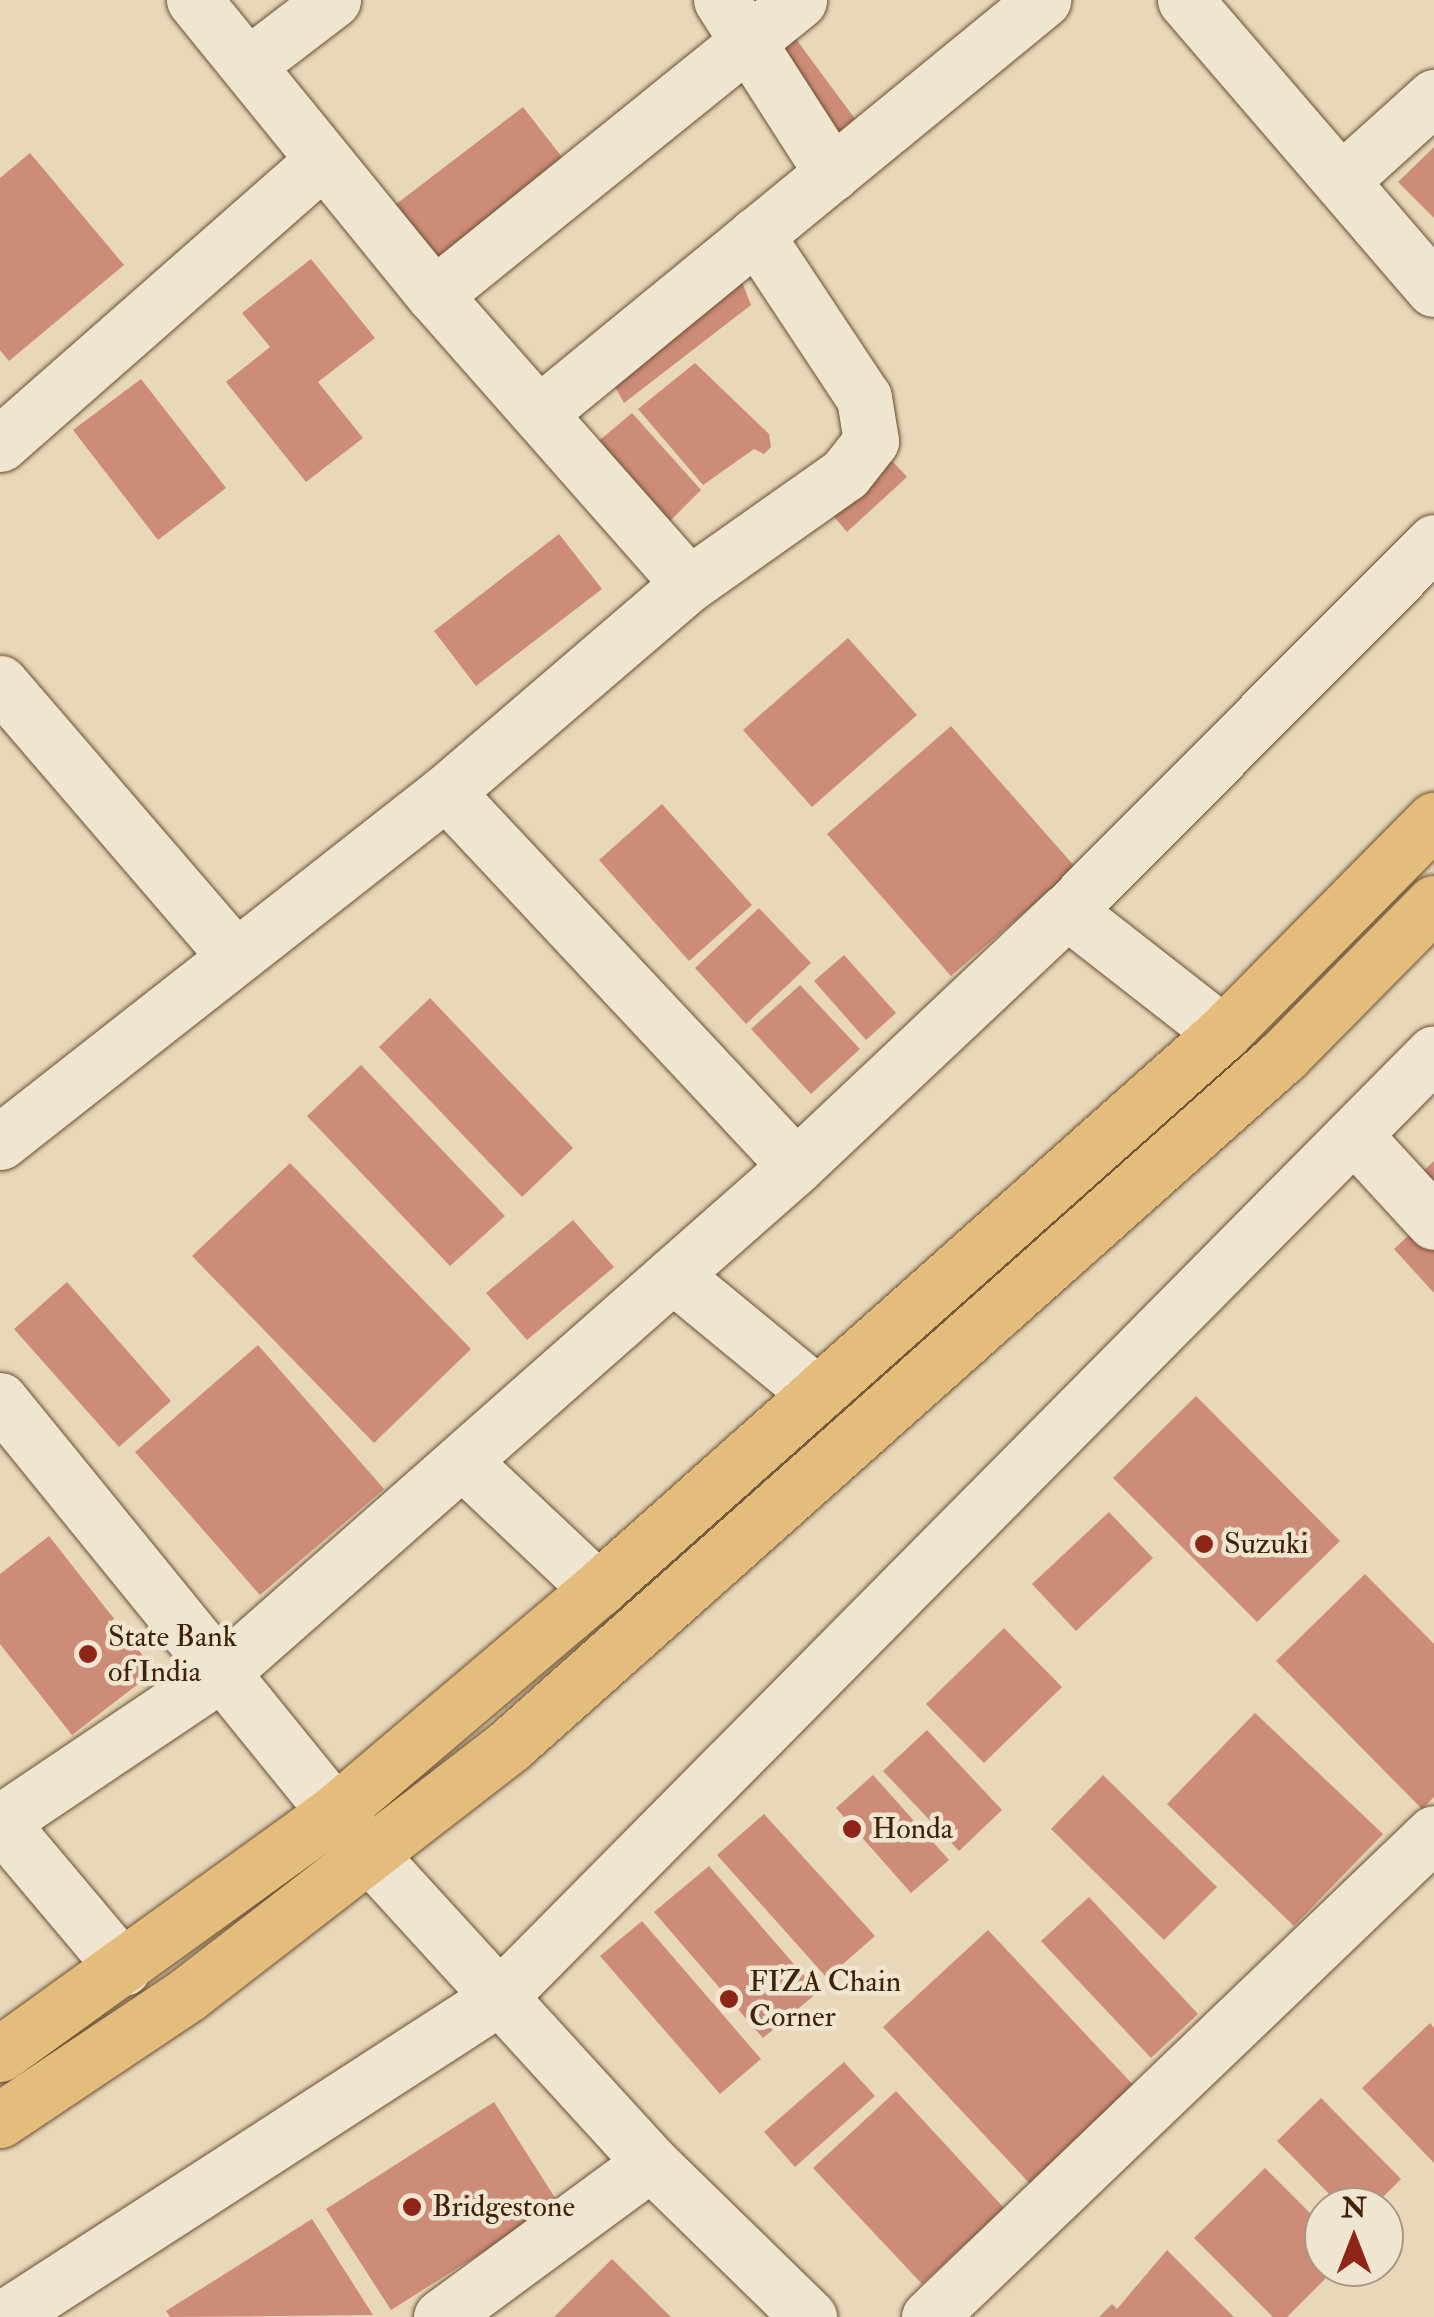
<!DOCTYPE html>
<html>
<head>
<meta charset="utf-8">
<style>
  body { margin:0 }
  #map { position:relative; width:1434px; height:2317px; overflow:hidden; background:#e8d7b8; font-family:"IM FELL Double Pica",serif }
  div>[style] { position:absolute }
  .building>* { inset:0; background:#cd8c77 }
  .roads { filter:drop-shadow(0 0 2px #6a5032) drop-shadow(0 0 2px #6a5032) }
  .minor>* { height:55px; margin:-27.5px; padding:0 27.5px; transform-origin:27.5px; border-radius:27.5px; background:#f0e5d1 }
  .major>* { height:55px; margin:-27.5px; padding:0 27.5px; transform-origin:27.5px; border-radius:27.5px; background:#e4bc7c }
  .dots>* { width:28px; height:28px; translate:-50% -50%; box-sizing:border-box; border:5px solid #f0e5d1; border-radius:50% }
  span { translate:-50% -50%; white-space:nowrap; text-align:center; line-height:1.15; -webkit-text-stroke:9px #f0e5d1; paint-order:stroke }
  .poi-label { font-size:30px; color:#402306 }
  .left { translate:0 -50%; text-align:left }
  .north { position:absolute; left:1304px; top:2187px; width:100px; height:100px; box-sizing:border-box; background:#f0e5d1; border:2px solid #aa9780; border-radius:50%; rotate:0deg; font-size:28px; font-weight:700; line-height:40px; text-align:center; color:#402306 }
  .north::after { content:''; display:block; margin:auto; width:35px; height:45px; background:#8f2418; clip-path:polygon(50% 0,100% 100%,50% 72%,0 100%) }
</style>
</head>
<body>
<div id="map">
  <div class="building">
    <i style="clip-path:polygon(787px 27px,867px 135px,834px 159px,754px 51px)"></i>
    <i style="clip-path:polygon(523px 107px,565px 161px,437px 259px,395px 205px)"></i>
    <i style="clip-path:polygon(1434px 147px,1434px 218px,1398px 182px)"></i>
    <i style="clip-path:polygon(30px 153px,124px 265px,9px 361px,0 350px,0 178px)"></i>
    <i style="clip-path:polygon(311px 259px,375px 338px,318px 382px,363px 438px,306px 482px,226px 382px,270px 347px,242px 313px)"></i>
    <i style="clip-path:polygon(733px 259px,751px 305px,624px 403px,604px 367px)"></i>
    <i style="clip-path:polygon(695px 363px,769px 434px,771px 447px,764px 454px,754px 449px,703px 485px,638px 409px)"></i>
    <i style="clip-path:polygon(141px 379px,226px 488px,158px 540px,73px 430px)"></i>
    <i style="clip-path:polygon(632px 413px,701px 490px,665px 526px,594px 445px)"></i>
    <i style="clip-path:polygon(883px 451px,907px 477px,847px 532px,824px 505px)"></i>
    <i style="clip-path:polygon(559px 534px,602px 589px,476px 686px,434px 631px)"></i>
    <i style="clip-path:polygon(848px 638px,917px 715px,812px 807px,743px 730px)"></i>
    <i style="clip-path:polygon(951px 726px,1076px 868px,951px 976px,827px 834px)"></i>
    <i style="clip-path:polygon(662px 804px,752px 905px,689px 961px,599px 860px)"></i>
    <i style="clip-path:polygon(759px 908px,811px 963px,746px 1024px,695px 968px)"></i>
    <i style="clip-path:polygon(844px 955px,896px 1013px,866px 1040px,814px 981px)"></i>
    <i style="clip-path:polygon(800px 985px,860px 1049px,811px 1094px,751px 1029px)"></i>
    <i style="clip-path:polygon(430px 998px,573px 1148px,522px 1197px,379px 1047px)"></i>
    <i style="clip-path:polygon(361px 1065px,505px 1216px,450px 1266px,307px 1116px)"></i>
    <i style="clip-path:polygon(1434px 1161px,1434px 1190px,1420px 1174px)"></i>
    <i style="clip-path:polygon(290px 1163px,471px 1349px,374px 1443px,192px 1256px)"></i>
    <i style="clip-path:polygon(573px 1220px,614px 1267px,527px 1340px,486px 1293px)"></i>
    <i style="clip-path:polygon(1420px 1225px,1434px 1240px,1434px 1293px,1394px 1249px)"></i>
    <i style="clip-path:polygon(67px 1282px,171px 1401px,119px 1447px,14px 1329px)"></i>
    <i style="clip-path:polygon(258px 1345px,384px 1489px,260px 1595px,135px 1452px)"></i>
    <i style="clip-path:polygon(1196px 1396px,1340px 1541px,1257px 1622px,1113px 1478px)"></i>
    <i style="clip-path:polygon(1109px 1512px,1153px 1558px,1076px 1631px,1032px 1584px)"></i>
    <i style="clip-path:polygon(49px 1536px,155px 1671px,72px 1735px,0 1644px,0 1574px)"></i>
    <i style="clip-path:polygon(1365px 1574px,1434px 1644px,1434px 1797px,1422px 1809px,1276px 1661px)"></i>
    <i style="clip-path:polygon(1004px 1628px,1062px 1687px,984px 1763px,926px 1704px)"></i>
    <i style="clip-path:polygon(1255px 1713px,1383px 1834px,1294px 1926px,1167px 1804px)"></i>
    <i style="clip-path:polygon(927px 1730px,1002px 1810px,959px 1851px,883px 1771px)"></i>
    <i style="clip-path:polygon(873px 1775px,949px 1860px,911px 1893px,836px 1808px)"></i>
    <i style="clip-path:polygon(1103px 1775px,1217px 1887px,1164px 1940px,1051px 1829px)"></i>
    <i style="clip-path:polygon(764px 1814px,875px 1936px,827px 1978px,717px 1855px)"></i>
    <i style="clip-path:polygon(709px 1866px,818px 1992px,763px 2038px,654px 1912px)"></i>
    <i style="clip-path:polygon(1089px 1897px,1198px 2014px,1151px 2058px,1041px 1941px)"></i>
    <i style="clip-path:polygon(642px 1921px,761px 2059px,720px 2094px,600px 1956px)"></i>
    <i style="clip-path:polygon(988px 1930px,1137px 2089px,1032px 2186px,883px 2027px)"></i>
    <i style="clip-path:polygon(1430px 2023px,1434px 2028px,1434px 2163px,1362px 2088px)"></i>
    <i style="clip-path:polygon(844px 2062px,875px 2096px,795px 2167px,764px 2132px)"></i>
    <i style="clip-path:polygon(896px 2091px,1004px 2208px,922px 2284px,813px 2168px)"></i>
    <i style="clip-path:polygon(1321px 2098px,1401px 2179px,1373px 2207px,1342px 2207px,1277px 2141px)"></i>
    <i style="clip-path:polygon(494px 2102px,559px 2204px,391px 2310px,326px 2209px)"></i>
    <i style="clip-path:polygon(1265px 2168px,1324px 2227px,1324px 2267px,1337px 2267px,1287px 2317px,1273px 2317px,1194px 2238px)"></i>
    <i style="clip-path:polygon(312px 2219px,373px 2315px,170px 2317px,166px 2311px)"></i>
    <i style="clip-path:polygon(1167px 2250px,1234px 2317px,1099px 2317px,1112px 2304px,1117px 2309px)"></i>
    <i style="clip-path:polygon(612px 2259px,671px 2317px,554px 2317px)"></i>
  </div>
  <div class="roads">
    <div class="minor">
      <i style="left:194px;top:0;width:380px;rotate:50.9deg"></i>
      <i style="left:434px;top:295px;width:385px;rotate:48.6deg"></i>
      <i style="left:721px;top:0;width:206px;rotate:57.3deg"></i>
      <i style="left:1185px;top:0;width:381px;rotate:49.3deg"></i>
      <i style="left:248px;top:65px;width:107px;rotate:-37.4deg"></i>
      <i style="left:1342px;top:180px;width:124px;rotate:-42.1deg"></i>
      <i style="left:434px;top:295px;width:469px;rotate:-38.9deg"></i>
      <i style="left:539px;top:413px;width:652px;rotate:-39.33deg"></i>
      <i style="left:0;top:444px;width:430px;rotate:-41.3deg"></i>
      <i style="left:0;top:683px;width:359px;rotate:49.3deg"></i>
      <i style="left:446px;top:792px;width:512px;rotate:46.9deg"></i>
      <i style="left:1067px;top:911px;width:520px;rotate:-45.16deg"></i>
      <i style="left:1354px;top:1135px;width:118px;rotate:47.4deg"></i>
      <i style="left:0;top:1142px;width:567px;rotate:-38.12deg"></i>
      <i style="left:446px;top:792px;width:320px;rotate:-40.6deg"></i>
      <i style="left:689px;top:584px;width:191px;rotate:-35.2deg"></i>
      <i style="left:845px;top:474px;width:42px;rotate:-51.8deg"></i>
      <i style="left:871px;top:441px;width:44px;rotate:-99.2deg"></i>
      <i style="left:864px;top:398px;width:196px;rotate:-123.5deg"></i>
      <i style="left:673px;top:1275px;width:184px;rotate:39.5deg"></i>
      <i style="left:0;top:1400px;width:585px;rotate:50.9deg"></i>
      <i style="left:369px;top:1854px;width:418px;rotate:47.6deg"></i>
      <i style="left:651px;top:2163px;width:221px;rotate:44.3deg"></i>
      <i style="left:462px;top:1461px;width:187px;rotate:43.3deg"></i>
      <i style="left:0;top:1822px;width:265px;rotate:-33.9deg"></i>
      <i style="left:220px;top:1674px;width:768px;rotate:-41.41deg"></i>
      <i style="left:796px;top:1166px;width:372px;rotate:-43.3deg"></i>
      <i style="left:1067px;top:911px;width:198px;rotate:38deg"></i>
      <i style="left:0;top:1822px;width:191px;rotate:49.9deg"></i>
      <i style="left:5px;top:2317px;width:586px;rotate:-32.88deg"></i>
      <i style="left:497px;top:1999px;width:1331px;rotate:-45.27deg"></i>
      <i style="left:441px;top:2317px;width:260px;rotate:-36.3deg"></i>
      <i style="left:929px;top:2317px;width:699px;rotate:-43.78deg"></i>
    </div>
    <div class="major">
      <i style="left:0;top:2054px;width:413px;rotate:-35.8deg"></i>
      <i style="left:335px;top:1812px;width:345px;rotate:-40.3deg"></i>
      <i style="left:598px;top:1589px;width:837px;rotate:-41.66deg"></i>
      <i style="left:1223px;top:1033px;width:300px;rotate:-45.3deg"></i>
      <i style="left:0;top:2120px;width:226px;rotate:-33.8deg"></i>
      <i style="left:188px;top:1994px;width:408px;rotate:-37.7deg"></i>
      <i style="left:511px;top:1744px;width:1034px;rotate:-41.71deg"></i>
      <i style="left:1283px;top:1056px;width:215px;rotate:-45.4deg"></i>
    </div>
  </div>
  <div class="dots">
    <i style="left:1204px;top:1544px;background:#8f2418"></i>
    <i style="left:88px;top:1654px;background:#8f2418"></i>
    <i style="left:852px;top:1829px;background:#8f2418"></i>
    <i style="left:729px;top:1999px;background:#8f2418"></i>
    <i style="left:412px;top:2207px;background:#8f2418"></i>
  </div>
  <div class="poi-label">
    <span class="left" style="left:1224px;top:1544px">Suzuki</span>
    <span class="left" style="left:108px;top:1654px">State Bank<br>of India</span>
    <span class="left" style="left:872px;top:1829px">Honda</span>
    <span class="left" style="left:749px;top:1999px">FIZA Chain<br>Corner</span>
    <span class="left" style="left:432px;top:2207px">Bridgestone</span>
  </div>
  <div class="north">N</div>
</div>
</body>
</html>
